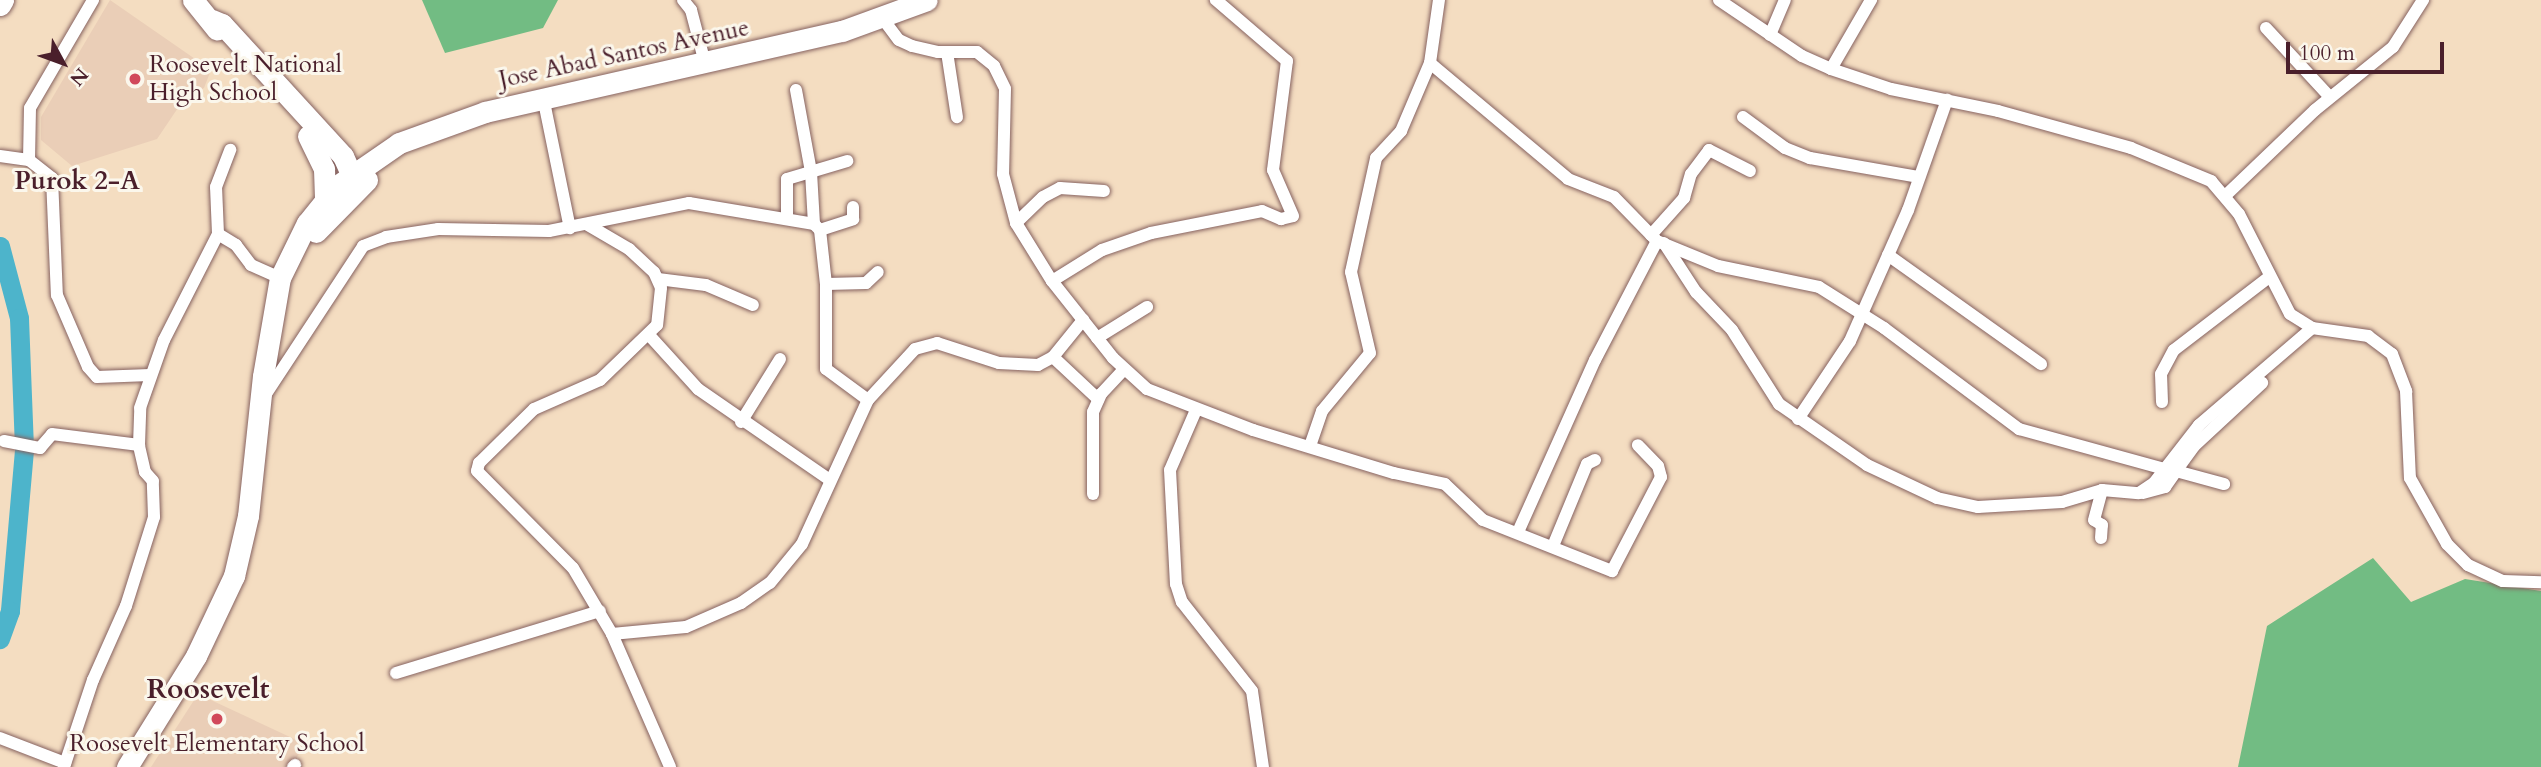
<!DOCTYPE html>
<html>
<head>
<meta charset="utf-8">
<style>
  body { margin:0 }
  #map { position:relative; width:2541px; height:767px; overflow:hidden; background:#f4ddc1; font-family:Cardo,serif }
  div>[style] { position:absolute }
  .built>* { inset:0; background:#eaceb7 }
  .forest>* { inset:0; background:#72bc83 }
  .river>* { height:19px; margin:-9.5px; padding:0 9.5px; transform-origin:9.5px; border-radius:9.5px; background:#4db4cb }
  .roads { filter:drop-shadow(0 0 2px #866260) drop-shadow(0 0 2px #866260) }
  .street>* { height:12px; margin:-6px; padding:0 6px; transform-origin:6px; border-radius:6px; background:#fff }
  .highway>* { height:21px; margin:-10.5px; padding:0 10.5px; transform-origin:10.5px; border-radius:10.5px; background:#fff }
  .dots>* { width:19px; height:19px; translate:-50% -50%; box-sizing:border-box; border:4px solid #fbf7ec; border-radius:50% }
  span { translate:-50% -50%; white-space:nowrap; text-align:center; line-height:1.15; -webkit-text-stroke:6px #fbf7ec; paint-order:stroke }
  .street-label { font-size:24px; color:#4a1f2b }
  .poi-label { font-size:24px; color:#4a1f2b }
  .left { translate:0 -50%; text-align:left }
  .neighbourhood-label { font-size:26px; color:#4a1f2b; font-weight:700 }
  .quarter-label { font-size:28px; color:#4a1f2b; font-weight:700 }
  .north { position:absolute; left:28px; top:28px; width:70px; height:70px; -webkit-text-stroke:5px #fbf7ec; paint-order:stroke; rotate:131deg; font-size:19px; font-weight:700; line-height:28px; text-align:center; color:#4a1f2b }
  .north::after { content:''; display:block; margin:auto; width:24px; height:32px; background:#4a1f2b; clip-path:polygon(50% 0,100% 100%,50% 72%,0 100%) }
  .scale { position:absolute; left:2286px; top:42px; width:158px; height:32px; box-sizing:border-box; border:4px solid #4a1f2b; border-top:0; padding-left:9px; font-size:21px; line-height:24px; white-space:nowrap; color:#4a1f2b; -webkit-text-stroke:5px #fbf7ec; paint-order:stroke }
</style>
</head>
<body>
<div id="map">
  <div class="built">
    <i style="clip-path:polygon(110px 0,211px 70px,204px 88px,184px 99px,157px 139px,72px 166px,41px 140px,41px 117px)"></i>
    <i style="clip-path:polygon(198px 694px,305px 744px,291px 767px,151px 767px)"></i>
  </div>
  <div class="forest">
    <i style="clip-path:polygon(422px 0,558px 0,543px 28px,445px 53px)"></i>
    <i style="clip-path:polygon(2373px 558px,2411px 602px,2465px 579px,2541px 591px,2541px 767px,2238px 767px,2267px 626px)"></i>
  </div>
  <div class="river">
    <i style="left:0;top:246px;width:74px;rotate:75.2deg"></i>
    <i style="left:19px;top:318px;width:132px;rotate:87.8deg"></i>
    <i style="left:24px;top:450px;width:162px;rotate:95deg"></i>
    <i style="left:10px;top:611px;width:30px;rotate:110deg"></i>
  </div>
  <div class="roads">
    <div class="street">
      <i style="left:683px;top:0;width:13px;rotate:51deg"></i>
      <i style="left:691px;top:10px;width:55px;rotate:75.2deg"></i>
      <i style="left:1719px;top:0;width:100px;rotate:34deg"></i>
      <i style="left:1802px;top:56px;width:32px;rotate:24deg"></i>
      <i style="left:1831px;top:69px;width:63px;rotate:18.4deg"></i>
      <i style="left:1891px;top:89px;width:109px;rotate:11.6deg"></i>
      <i style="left:1998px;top:111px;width:138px;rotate:15.5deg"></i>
      <i style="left:2131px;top:148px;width:87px;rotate:22.4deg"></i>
      <i style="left:2211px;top:181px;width:43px;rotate:49.7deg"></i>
      <i style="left:2239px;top:214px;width:112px;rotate:63deg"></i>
      <i style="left:2290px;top:314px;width:26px;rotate:32deg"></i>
      <i style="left:2312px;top:328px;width:57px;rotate:8.1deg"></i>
      <i style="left:2368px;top:336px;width:30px;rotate:37deg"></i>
      <i style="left:2392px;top:354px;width:40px;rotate:69deg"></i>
      <i style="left:2406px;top:391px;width:87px;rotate:87.4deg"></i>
      <i style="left:2410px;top:478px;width:76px;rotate:60.7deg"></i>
      <i style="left:2447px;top:544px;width:30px;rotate:45deg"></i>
      <i style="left:2468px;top:565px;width:38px;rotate:25deg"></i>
      <i style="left:2503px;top:581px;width:38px;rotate:2deg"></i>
      <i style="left:883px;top:19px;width:26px;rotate:53deg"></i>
      <i style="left:899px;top:40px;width:14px;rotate:25deg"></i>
      <i style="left:912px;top:46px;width:27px;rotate:13deg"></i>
      <i style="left:938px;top:52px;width:39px"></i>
      <i style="left:977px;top:52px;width:22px;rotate:39deg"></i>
      <i style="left:994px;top:66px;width:25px;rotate:64deg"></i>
      <i style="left:1005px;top:89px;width:85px;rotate:91.3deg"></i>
      <i style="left:1003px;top:174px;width:51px;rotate:75.1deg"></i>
      <i style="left:1016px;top:223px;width:68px;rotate:58.2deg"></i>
      <i style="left:1052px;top:281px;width:98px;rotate:51.6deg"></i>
      <i style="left:1113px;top:358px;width:46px;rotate:42.4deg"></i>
      <i style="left:1147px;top:389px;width:114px;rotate:21.1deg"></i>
      <i style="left:1253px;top:430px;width:147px;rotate:17deg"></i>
      <i style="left:1394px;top:473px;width:52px;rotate:12.2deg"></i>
      <i style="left:1445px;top:484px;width:52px;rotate:43.5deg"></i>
      <i style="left:1483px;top:520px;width:139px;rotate:21.6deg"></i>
      <i style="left:1612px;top:571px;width:106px;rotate:-62.5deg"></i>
      <i style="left:1661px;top:477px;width:11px;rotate:-105deg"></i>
      <i style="left:1658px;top:466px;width:29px;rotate:-134deg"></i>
      <i style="left:2266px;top:28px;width:94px;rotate:47.2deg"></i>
      <i style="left:1770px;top:35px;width:38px;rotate:-67deg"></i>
      <i style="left:947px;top:52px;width:66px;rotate:81.3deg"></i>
      <i style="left:1430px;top:63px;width:180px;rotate:40deg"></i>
      <i style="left:1568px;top:179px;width:49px;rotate:21.4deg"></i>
      <i style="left:1614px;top:197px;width:62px;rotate:45.7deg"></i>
      <i style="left:1657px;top:241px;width:66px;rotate:22.3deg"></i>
      <i style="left:1718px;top:266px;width:103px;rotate:11.7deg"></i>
      <i style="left:1819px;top:287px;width:77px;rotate:32.2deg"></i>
      <i style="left:1884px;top:328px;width:169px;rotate:36.8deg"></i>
      <i style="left:2019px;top:429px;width:150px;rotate:15.4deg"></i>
      <i style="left:1831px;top:69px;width:80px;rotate:-59.9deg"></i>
      <i style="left:796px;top:90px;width:83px;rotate:79.6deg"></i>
      <i style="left:811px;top:172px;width:52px;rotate:86.7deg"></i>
      <i style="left:543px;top:97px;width:134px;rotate:78.4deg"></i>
      <i style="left:1743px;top:117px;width:52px;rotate:36.4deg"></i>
      <i style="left:1785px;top:148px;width:27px;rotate:22deg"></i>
      <i style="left:1810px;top:158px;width:111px;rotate:9.9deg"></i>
      <i style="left:0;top:156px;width:29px;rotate:8deg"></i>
      <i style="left:29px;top:160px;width:29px;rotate:38deg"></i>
      <i style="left:52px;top:178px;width:117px;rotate:87.6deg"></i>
      <i style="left:57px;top:295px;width:78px;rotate:66.7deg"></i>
      <i style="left:88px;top:367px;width:13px;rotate:48deg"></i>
      <i style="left:97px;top:377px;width:53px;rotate:-2.2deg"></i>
      <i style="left:29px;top:160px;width:52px;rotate:-88.9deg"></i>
      <i style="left:30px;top:108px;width:125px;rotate:-59.7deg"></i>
      <i style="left:2225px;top:196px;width:124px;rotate:-43.7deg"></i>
      <i style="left:2315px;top:110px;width:100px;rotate:-38.9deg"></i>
      <i style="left:2393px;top:47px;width:56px;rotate:-57.4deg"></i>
      <i style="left:787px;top:218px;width:39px;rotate:-90deg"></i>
      <i style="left:787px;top:179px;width:63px;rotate:-16.7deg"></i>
      <i style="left:1016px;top:223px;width:37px;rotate:-44deg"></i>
      <i style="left:1043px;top:197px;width:19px;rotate:-28deg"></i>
      <i style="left:1060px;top:188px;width:44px;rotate:3.9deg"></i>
      <i style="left:588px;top:225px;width:48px;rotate:30.3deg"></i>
      <i style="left:629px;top:249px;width:34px;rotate:43deg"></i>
      <i style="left:654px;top:272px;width:17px;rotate:66deg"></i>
      <i style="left:661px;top:288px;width:37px;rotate:96deg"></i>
      <i style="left:657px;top:325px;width:79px;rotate:136deg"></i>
      <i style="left:600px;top:380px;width:72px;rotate:156.3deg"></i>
      <i style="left:534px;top:409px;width:77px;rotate:135.5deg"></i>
      <i style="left:479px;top:463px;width:8px;rotate:104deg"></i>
      <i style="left:477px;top:471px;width:136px;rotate:45.3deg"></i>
      <i style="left:573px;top:568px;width:77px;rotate:59.4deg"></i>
      <i style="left:612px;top:634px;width:145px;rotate:66.4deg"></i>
      <i style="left:820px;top:230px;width:35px;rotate:-18deg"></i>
      <i style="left:853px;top:219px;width:12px;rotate:-90deg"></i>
      <i style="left:218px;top:234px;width:21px;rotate:31deg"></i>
      <i style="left:236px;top:245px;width:25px;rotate:53deg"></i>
      <i style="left:251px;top:265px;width:32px;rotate:24deg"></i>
      <i style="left:1651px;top:235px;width:50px;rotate:-48.3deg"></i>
      <i style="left:1684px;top:198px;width:25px;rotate:-74deg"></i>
      <i style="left:1691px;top:174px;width:30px;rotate:-53deg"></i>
      <i style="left:1709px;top:150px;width:46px;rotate:27.1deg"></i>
      <i style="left:1664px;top:243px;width:59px;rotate:56.9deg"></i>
      <i style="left:1696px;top:292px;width:52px;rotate:46.5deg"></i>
      <i style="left:1732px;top:330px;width:88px;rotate:57.6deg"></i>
      <i style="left:1779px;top:404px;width:107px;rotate:34.7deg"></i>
      <i style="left:1867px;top:465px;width:77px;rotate:25.2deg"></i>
      <i style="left:1937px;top:498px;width:42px;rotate:12.4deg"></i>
      <i style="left:1978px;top:507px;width:84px;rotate:-3.4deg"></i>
      <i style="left:2062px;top:502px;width:42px;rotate:-16.7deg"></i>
      <i style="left:2102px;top:490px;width:37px;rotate:5deg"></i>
      <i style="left:2139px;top:493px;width:18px;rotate:-34deg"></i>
      <i style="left:2154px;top:483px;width:73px;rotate:-52.2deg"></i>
      <i style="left:2199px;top:425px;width:149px;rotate:-40.6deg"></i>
      <i style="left:1888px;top:255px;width:188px;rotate:35.5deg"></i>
      <i style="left:658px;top:279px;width:48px;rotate:7.1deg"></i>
      <i style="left:706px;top:285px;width:51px;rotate:23.1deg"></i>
      <i style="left:1052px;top:281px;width:59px;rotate:-31.8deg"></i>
      <i style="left:1102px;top:250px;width:52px;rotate:-19.1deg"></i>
      <i style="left:1151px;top:233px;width:113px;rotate:-11.2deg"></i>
      <i style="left:1262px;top:211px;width:21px;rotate:23deg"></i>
      <i style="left:1281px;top:219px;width:12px;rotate:-14deg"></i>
      <i style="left:1293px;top:216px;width:50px;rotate:-113.5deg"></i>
      <i style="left:1273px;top:170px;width:110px;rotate:-82.7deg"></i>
      <i style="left:1287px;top:61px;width:94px;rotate:-139.3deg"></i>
      <i style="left:826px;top:284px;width:40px;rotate:-1.4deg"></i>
      <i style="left:866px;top:283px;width:16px;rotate:-43deg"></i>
      <i style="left:649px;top:335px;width:73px;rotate:47.8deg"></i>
      <i style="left:698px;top:389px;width:160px;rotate:34.6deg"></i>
      <i style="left:1097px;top:338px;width:59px;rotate:-31.8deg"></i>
      <i style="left:1053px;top:357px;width:62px;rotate:43deg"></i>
      <i style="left:262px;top:400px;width:184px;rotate:-56.7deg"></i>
      <i style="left:363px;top:246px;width:25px;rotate:-21deg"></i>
      <i style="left:386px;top:237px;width:53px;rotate:-8.7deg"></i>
      <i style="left:438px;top:229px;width:111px;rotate:1deg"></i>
      <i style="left:549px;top:231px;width:143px;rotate:-11.3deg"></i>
      <i style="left:689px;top:203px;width:127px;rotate:9.5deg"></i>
      <i style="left:814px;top:224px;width:8px;rotate:45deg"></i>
      <i style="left:820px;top:230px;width:54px;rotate:83.7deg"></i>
      <i style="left:826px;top:284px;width:85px;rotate:90deg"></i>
      <i style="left:826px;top:369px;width:52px;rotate:36.4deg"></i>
      <i style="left:2162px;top:402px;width:28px;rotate:-92deg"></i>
      <i style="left:2161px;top:374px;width:27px;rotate:-62deg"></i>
      <i style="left:2174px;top:350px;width:120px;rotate:-37.5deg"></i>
      <i style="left:1196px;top:410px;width:65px;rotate:113.4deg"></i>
      <i style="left:1170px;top:470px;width:114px;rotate:87deg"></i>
      <i style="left:1176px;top:584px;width:19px;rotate:72deg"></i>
      <i style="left:1182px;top:602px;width:113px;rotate:51.8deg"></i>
      <i style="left:1252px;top:691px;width:77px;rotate:81.8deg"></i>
      <i style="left:1798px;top:419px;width:94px;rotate:-56.3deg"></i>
      <i style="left:1850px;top:341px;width:143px;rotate:-66.1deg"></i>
      <i style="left:1908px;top:210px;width:117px;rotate:-70.5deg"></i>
      <i style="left:741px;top:422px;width:74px;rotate:-58.2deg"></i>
      <i style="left:4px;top:441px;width:37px;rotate:11deg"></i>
      <i style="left:40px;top:448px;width:18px;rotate:-49deg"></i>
      <i style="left:52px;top:434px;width:88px;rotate:7.2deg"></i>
      <i style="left:1310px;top:446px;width:37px;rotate:-71deg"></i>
      <i style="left:1322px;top:411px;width:75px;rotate:-50.4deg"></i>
      <i style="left:1370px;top:353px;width:83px;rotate:-103.2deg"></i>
      <i style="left:1351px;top:272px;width:117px;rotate:-77.6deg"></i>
      <i style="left:1376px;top:158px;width:37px;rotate:-47deg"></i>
      <i style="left:1401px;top:131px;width:74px;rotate:-66.9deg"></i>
      <i style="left:1430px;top:63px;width:64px;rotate:-81.9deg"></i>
      <i style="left:2176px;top:471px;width:31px;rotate:-54deg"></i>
      <i style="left:2194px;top:446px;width:93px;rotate:-42.8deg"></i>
      <i style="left:2143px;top:493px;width:23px;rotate:-15deg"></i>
      <i style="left:2165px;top:487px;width:19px;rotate:-55deg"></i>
      <i style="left:2176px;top:471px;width:50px;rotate:15.2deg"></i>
      <i style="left:1093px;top:494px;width:82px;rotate:-90deg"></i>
      <i style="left:1093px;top:412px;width:20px;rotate:-66deg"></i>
      <i style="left:1101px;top:394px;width:33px;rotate:-47deg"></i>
      <i style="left:1518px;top:532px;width:188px;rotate:-65.9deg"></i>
      <i style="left:1595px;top:360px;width:134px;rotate:-62.5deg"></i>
      <i style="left:2101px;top:538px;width:13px;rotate:-86deg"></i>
      <i style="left:2102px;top:525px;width:9px;rotate:-148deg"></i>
      <i style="left:2094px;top:520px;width:31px;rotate:-75deg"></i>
      <i style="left:1553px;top:546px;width:89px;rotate:-67.5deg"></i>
      <i style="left:1587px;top:464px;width:9px;rotate:-27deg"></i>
      <i style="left:612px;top:634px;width:74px;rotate:-5.4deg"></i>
      <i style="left:686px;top:627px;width:60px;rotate:-23.6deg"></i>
      <i style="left:741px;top:603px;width:35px;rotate:-35deg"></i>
      <i style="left:770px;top:583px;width:50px;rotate:-50.6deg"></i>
      <i style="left:802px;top:544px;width:158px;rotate:-65.4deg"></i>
      <i style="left:868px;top:400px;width:69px;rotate:-47.3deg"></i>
      <i style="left:915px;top:349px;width:23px;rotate:-15deg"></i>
      <i style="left:937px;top:343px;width:65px;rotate:17.9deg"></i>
      <i style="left:999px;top:363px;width:39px;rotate:3deg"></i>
      <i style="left:1038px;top:365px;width:17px;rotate:-28deg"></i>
      <i style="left:1053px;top:357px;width:48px;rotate:-51deg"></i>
      <i style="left:396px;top:673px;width:213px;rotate:-16.9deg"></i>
      <i style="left:0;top:738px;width:70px;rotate:21deg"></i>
      <i style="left:64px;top:767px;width:92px;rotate:-71.6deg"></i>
      <i style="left:93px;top:680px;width:81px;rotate:-66deg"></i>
      <i style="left:126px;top:606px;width:93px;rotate:-72.5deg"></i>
      <i style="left:154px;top:517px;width:36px;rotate:-92deg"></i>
      <i style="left:153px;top:481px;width:12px;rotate:-132deg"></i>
      <i style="left:145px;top:472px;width:28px;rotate:-103deg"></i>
      <i style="left:139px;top:445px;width:37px;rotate:-88deg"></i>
      <i style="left:140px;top:408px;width:72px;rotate:-70.6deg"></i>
      <i style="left:164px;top:340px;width:119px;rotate:-63deg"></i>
      <i style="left:218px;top:234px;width:47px;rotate:-92.4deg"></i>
      <i style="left:216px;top:187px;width:40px;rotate:-69deg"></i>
      <i style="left:293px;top:767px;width:3px;rotate:-45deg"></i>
    </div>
    <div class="highway">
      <i style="left:193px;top:0;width:38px;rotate:51deg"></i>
      <i style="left:0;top:5px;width:6px;rotate:-59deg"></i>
      <i style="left:212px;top:20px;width:11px;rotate:22deg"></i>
      <i style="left:222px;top:24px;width:179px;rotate:47.5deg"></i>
      <i style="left:343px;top:156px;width:20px;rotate:66deg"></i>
      <i style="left:351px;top:174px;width:11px;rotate:105deg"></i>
      <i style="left:308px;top:136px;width:37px;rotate:64deg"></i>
      <i style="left:324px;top:169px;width:29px;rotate:88deg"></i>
      <i style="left:316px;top:232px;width:73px;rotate:-45.6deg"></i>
      <i style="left:127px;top:767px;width:131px;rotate:-58.1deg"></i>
      <i style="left:196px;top:656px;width:89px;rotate:-64.6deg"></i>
      <i style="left:234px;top:576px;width:62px;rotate:-76.9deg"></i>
      <i style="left:248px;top:516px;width:141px;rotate:-83.9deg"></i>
      <i style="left:263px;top:376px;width:99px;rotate:-80.2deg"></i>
      <i style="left:280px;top:278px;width:61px;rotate:-63.9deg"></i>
      <i style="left:307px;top:223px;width:48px;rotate:-51deg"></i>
      <i style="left:337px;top:186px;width:75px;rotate:-34.7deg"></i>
      <i style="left:399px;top:143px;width:91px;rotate:-19.8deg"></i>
      <i style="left:485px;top:112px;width:366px;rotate:-12.8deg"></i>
      <i style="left:842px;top:31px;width:90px;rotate:-20deg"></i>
    </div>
  </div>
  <div class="dots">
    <i style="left:135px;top:79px;background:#d1495b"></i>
    <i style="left:217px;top:719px;background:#d1495b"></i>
  </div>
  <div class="street-label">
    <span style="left:624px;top:54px;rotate:-12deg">Jose Abad Santos Avenue</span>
  </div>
  <div class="poi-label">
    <span class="left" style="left:149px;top:79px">Roosevelt National<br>High School</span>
    <span style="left:217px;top:744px">Roosevelt Elementary School</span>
  </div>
  <div class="neighbourhood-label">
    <span style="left:77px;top:181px">Purok 2-A</span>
  </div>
  <div class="quarter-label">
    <span style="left:208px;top:689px">Roosevelt</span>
  </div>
  <div class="north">N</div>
  <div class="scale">100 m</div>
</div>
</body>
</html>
